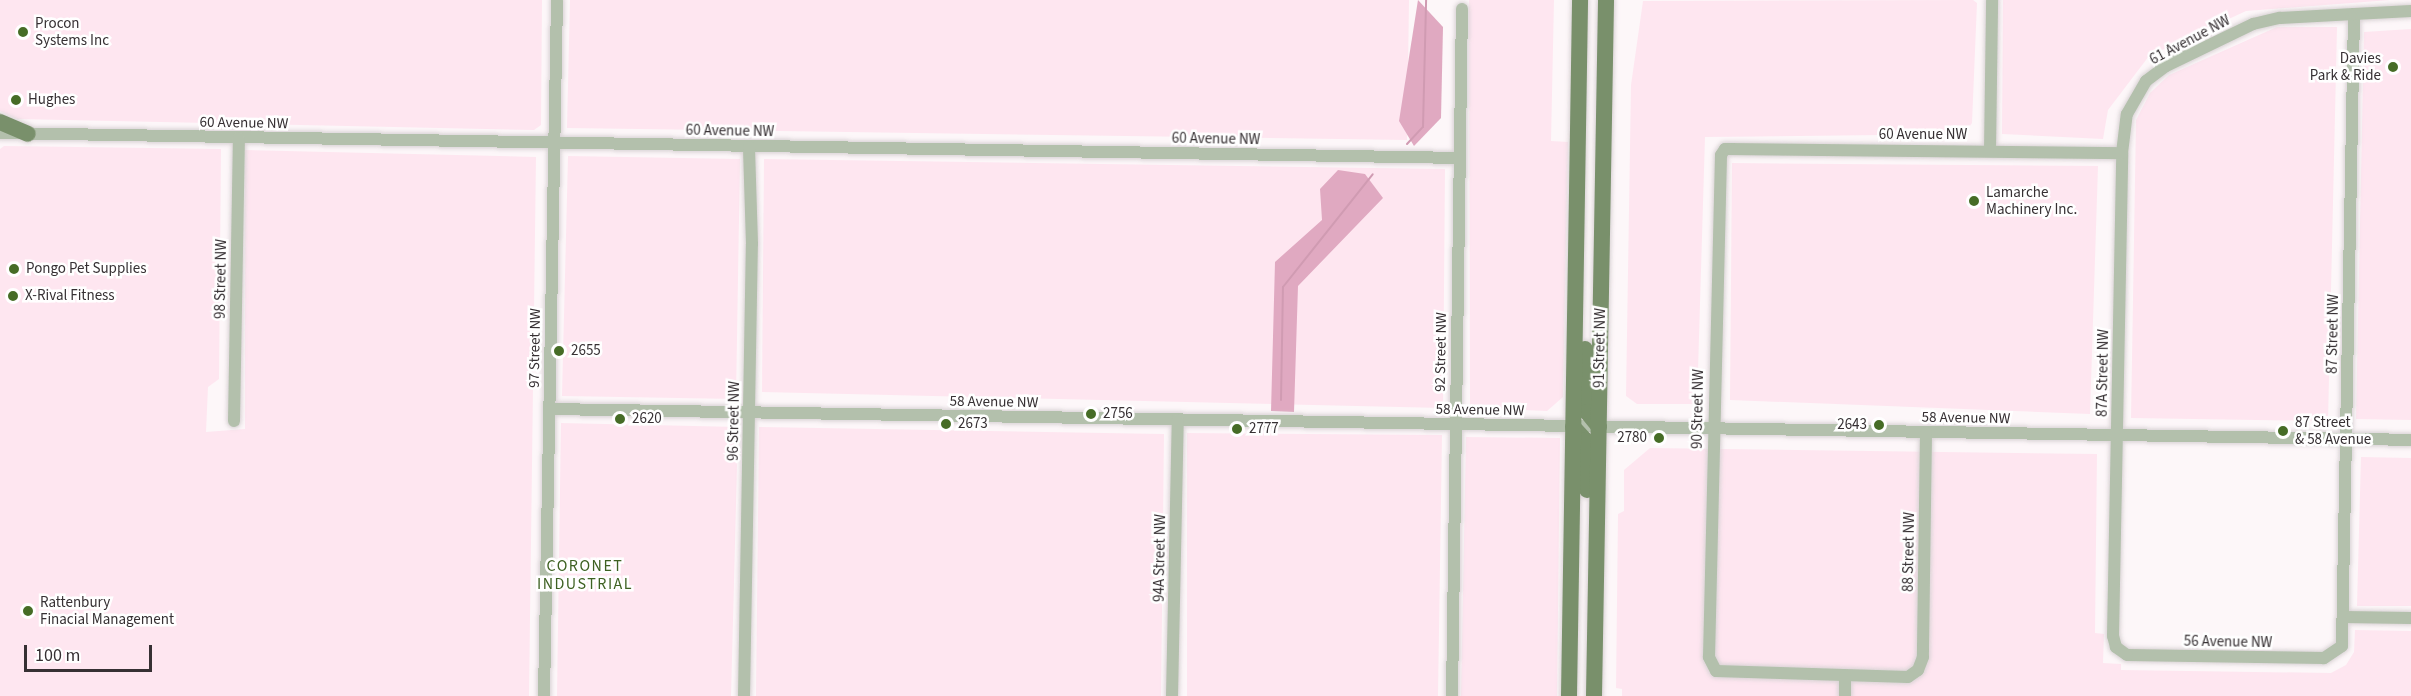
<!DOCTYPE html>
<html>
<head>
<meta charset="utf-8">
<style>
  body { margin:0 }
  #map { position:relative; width:2411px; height:696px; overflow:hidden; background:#fdf7f9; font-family:"Source Sans 3",sans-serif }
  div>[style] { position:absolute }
  .built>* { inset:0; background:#fee6f0 }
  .forest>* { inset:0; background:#e0a9c1 }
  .stream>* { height:2px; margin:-1px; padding:0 1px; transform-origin:1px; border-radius:1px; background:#d09bb2 }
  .roads { filter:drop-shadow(0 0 2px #d9d3d5) drop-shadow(0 0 2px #d9d3d5) }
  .minor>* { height:12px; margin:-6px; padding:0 6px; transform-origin:6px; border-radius:6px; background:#b3c0ac }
  .major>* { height:16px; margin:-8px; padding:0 8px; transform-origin:8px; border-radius:8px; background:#79906b }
  .dots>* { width:16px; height:16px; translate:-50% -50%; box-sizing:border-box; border:3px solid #fff; border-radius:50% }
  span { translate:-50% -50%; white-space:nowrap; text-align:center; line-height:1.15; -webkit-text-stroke:5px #fff; paint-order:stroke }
  .poi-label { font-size:15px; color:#363033 }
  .left { translate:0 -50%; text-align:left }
  .right { translate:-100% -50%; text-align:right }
  .street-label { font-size:15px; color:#363033 }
  .neighbourhood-label { font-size:16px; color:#3e6122; letter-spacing:1.5px }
  .scale { position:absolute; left:24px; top:645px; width:128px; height:27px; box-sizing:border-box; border:3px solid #363033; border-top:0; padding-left:8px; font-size:18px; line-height:21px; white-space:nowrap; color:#363033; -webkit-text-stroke:4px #fff; paint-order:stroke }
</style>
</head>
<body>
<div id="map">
  <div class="built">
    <i style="clip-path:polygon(0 0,542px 0,541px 125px,534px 130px,17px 119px,0 111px)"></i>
    <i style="clip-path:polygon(570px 0,1409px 0,1407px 140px,567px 128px)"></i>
    <i style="clip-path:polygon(1469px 0,1554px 0,1551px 141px,1568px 142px,1563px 397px,1547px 411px,1470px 408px)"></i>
    <i style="clip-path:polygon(1973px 0,1977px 3px,1972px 123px,1964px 134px,1705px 137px,1697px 404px,1637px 404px,1626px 396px,1631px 85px,1643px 1px)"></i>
    <i style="clip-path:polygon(2003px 0,2390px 0,2246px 11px,2149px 56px,2108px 110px,2103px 139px,2002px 134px)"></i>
    <i style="clip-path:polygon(2277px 27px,2337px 27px,2328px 421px,2131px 418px,2136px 120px,2150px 93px,2169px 75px)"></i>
    <i style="clip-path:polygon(2411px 29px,2411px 420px,2356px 419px,2364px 32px)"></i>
    <i style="clip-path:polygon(4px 146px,221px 149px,219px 379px,208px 387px,206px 432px,245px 429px,245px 150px,536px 157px,529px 696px,0 696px,0 149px)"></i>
    <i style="clip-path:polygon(568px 156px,740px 159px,736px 399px,562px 396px)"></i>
    <i style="clip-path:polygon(764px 159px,1445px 169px,1443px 408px,762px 392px)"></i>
    <i style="clip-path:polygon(1732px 163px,2098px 166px,2090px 414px,1730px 400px)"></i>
    <i style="clip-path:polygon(561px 423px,738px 427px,731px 696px,557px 696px)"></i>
    <i style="clip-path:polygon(759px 427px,1164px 434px,1161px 696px,756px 696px)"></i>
    <i style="clip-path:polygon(1187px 433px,1442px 435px,1438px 696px,1187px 696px)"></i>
    <i style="clip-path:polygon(1466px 437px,1560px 438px,1557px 696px,1461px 696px)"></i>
    <i style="clip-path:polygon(1650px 448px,2097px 454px,2095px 633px,2104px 634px,2103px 663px,2121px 664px,2121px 670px,2331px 673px,2346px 665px,2354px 652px,2355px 630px,2411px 631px,2411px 696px,1622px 696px,1622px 689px,1616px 688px,1618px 514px,1624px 511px,1624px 470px)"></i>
    <i style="clip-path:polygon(2361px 457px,2411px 458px,2411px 606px,2357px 606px)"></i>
  </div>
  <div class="forest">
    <i style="clip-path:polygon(1418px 0,1443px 27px,1441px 118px,1414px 146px,1399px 121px)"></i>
    <i style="clip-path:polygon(1338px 170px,1365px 174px,1383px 198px,1298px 286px,1294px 412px,1271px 411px,1275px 262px,1322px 220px,1320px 189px)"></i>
  </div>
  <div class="stream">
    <i style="left:1407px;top:144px;width:23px;rotate:-47deg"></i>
    <i style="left:1423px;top:127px;width:127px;rotate:-88.6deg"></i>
    <i style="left:1281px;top:400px;width:113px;rotate:-89deg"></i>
    <i style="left:1283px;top:287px;width:144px;rotate:-51.5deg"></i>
  </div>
  <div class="roads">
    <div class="minor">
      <i style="left:2354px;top:14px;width:632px;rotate:91.09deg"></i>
      <i style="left:2342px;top:646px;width:22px;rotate:146deg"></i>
      <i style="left:2324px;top:658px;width:197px;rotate:-179.1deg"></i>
      <i style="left:2127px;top:655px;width:14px;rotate:-144deg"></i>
      <i style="left:2116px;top:647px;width:11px;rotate:-105deg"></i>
      <i style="left:2113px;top:636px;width:483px;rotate:-88.9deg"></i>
      <i style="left:2122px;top:153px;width:39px;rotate:-83deg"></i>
      <i style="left:2127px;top:114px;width:38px;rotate:-60deg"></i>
      <i style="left:2146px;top:81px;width:25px;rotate:-37deg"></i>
      <i style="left:2166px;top:66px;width:97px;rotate:-25.8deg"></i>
      <i style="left:2253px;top:24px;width:28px;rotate:-13deg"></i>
      <i style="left:2280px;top:18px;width:74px;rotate:-3.1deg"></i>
      <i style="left:2354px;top:14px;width:57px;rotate:-3deg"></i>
      <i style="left:0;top:133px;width:1460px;rotate:0.98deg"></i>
      <i style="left:1990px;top:151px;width:151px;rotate:-89.2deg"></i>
      <i style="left:549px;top:409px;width:1862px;rotate:0.95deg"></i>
      <i style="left:234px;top:421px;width:283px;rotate:-89deg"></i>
      <i style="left:1926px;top:433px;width:224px;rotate:90.8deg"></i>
      <i style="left:1923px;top:657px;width:14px;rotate:111deg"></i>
      <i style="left:1918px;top:670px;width:12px;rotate:145deg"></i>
      <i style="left:1908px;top:677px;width:192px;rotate:-178.2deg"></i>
      <i style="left:1716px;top:671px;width:16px;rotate:-117deg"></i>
      <i style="left:1709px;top:657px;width:502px;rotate:-88.63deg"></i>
      <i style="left:1721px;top:155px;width:7px;rotate:-56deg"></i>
      <i style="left:1725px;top:149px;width:8px"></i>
      <i style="left:1733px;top:149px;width:389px;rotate:0.6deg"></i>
      <i style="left:2343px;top:617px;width:68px;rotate:0.8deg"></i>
      <i style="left:544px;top:696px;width:696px;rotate:-88.93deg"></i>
      <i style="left:744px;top:696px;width:452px;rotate:-89deg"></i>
      <i style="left:752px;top:244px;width:97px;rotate:-91.8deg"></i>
      <i style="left:1172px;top:696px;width:276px;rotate:-88.8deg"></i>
      <i style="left:1452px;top:696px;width:687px;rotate:-89.17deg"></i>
      <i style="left:1845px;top:696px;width:20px;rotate:-90deg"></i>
    </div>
    <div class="major">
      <i style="left:0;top:122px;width:30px;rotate:23deg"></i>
      <i style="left:1585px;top:349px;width:63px;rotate:88.2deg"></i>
      <i style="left:1587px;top:412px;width:19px;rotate:51deg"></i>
      <i style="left:1573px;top:427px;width:18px;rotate:47deg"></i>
      <i style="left:1585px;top:440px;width:50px;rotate:87.7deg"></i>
      <i style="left:1569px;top:696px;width:696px;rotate:-89.09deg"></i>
      <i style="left:1594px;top:696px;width:696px;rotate:-89.01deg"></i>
    </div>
  </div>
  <div class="dots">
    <i style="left:23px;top:32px;background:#466c26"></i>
    <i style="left:2393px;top:67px;background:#466c26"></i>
    <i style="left:16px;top:100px;background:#466c26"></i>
    <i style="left:1974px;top:201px;background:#466c26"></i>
    <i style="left:14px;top:269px;background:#466c26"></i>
    <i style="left:13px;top:296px;background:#466c26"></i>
    <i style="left:559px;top:351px;background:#466c26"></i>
    <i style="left:1091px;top:414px;background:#466c26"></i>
    <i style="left:620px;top:419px;background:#466c26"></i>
    <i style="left:946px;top:424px;background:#466c26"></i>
    <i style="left:1879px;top:425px;background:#466c26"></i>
    <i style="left:1237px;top:429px;background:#466c26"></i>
    <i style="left:2283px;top:431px;background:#466c26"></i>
    <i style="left:1659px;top:438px;background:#466c26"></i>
    <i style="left:28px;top:611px;background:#466c26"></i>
  </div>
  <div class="poi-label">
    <span class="left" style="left:35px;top:32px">Procon<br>Systems Inc</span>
    <span class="right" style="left:2381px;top:67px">Davies<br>Park &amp; Ride</span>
    <span class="left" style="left:28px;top:100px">Hughes</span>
    <span class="left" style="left:1986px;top:201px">Lamarche<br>Machinery Inc.</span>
    <span class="left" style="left:26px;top:269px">Pongo Pet Supplies</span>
    <span class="left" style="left:25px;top:296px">X-Rival Fitness</span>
    <span class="left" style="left:571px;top:351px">2655</span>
    <span class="left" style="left:1103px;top:414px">2756</span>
    <span class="left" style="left:632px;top:419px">2620</span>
    <span class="left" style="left:2295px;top:431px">87 Street<br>&amp; 58 Avenue</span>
    <span class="left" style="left:958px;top:424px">2673</span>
    <span class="right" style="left:1867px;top:425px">2643</span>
    <span class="left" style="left:1249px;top:429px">2777</span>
    <span class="right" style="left:1647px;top:438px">2780</span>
    <span class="left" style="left:40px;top:611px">Rattenbury<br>Finacial Management</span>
  </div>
  <div class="street-label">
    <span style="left:2190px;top:40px;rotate:-28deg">61 Avenue NW</span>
    <span style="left:244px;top:123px;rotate:1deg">60 Avenue NW</span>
    <span style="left:730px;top:131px;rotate:1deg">60 Avenue NW</span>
    <span style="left:1923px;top:135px">60 Avenue NW</span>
    <span style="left:1216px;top:139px;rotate:1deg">60 Avenue NW</span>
    <span style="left:221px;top:279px;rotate:-89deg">98 Street NW</span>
    <span style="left:2333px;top:334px;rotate:-89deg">87 Street NW</span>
    <span style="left:535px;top:348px;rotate:-89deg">97 Street NW</span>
    <span style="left:1600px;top:348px;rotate:-89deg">91 Street NW</span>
    <span style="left:1441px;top:352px;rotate:-89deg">92 Street NW</span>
    <span style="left:2103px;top:373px;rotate:-89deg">87A Street NW</span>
    <span style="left:994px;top:402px;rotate:1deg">58 Avenue NW</span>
    <span style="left:1698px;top:409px;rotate:-89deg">90 Street NW</span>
    <span style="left:1480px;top:410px;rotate:1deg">58 Avenue NW</span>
    <span style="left:1966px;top:418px;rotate:1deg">58 Avenue NW</span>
    <span style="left:734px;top:421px;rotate:-89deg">96 Street NW</span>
    <span style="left:1909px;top:552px;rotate:-89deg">88 Street NW</span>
    <span style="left:1160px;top:558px;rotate:-89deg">94A Street NW</span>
    <span style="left:2228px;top:642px;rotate:1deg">56 Avenue NW</span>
  </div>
  <div class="neighbourhood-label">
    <span style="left:585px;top:575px">CORONET<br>INDUSTRIAL</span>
  </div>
  <div class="scale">100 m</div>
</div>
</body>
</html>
